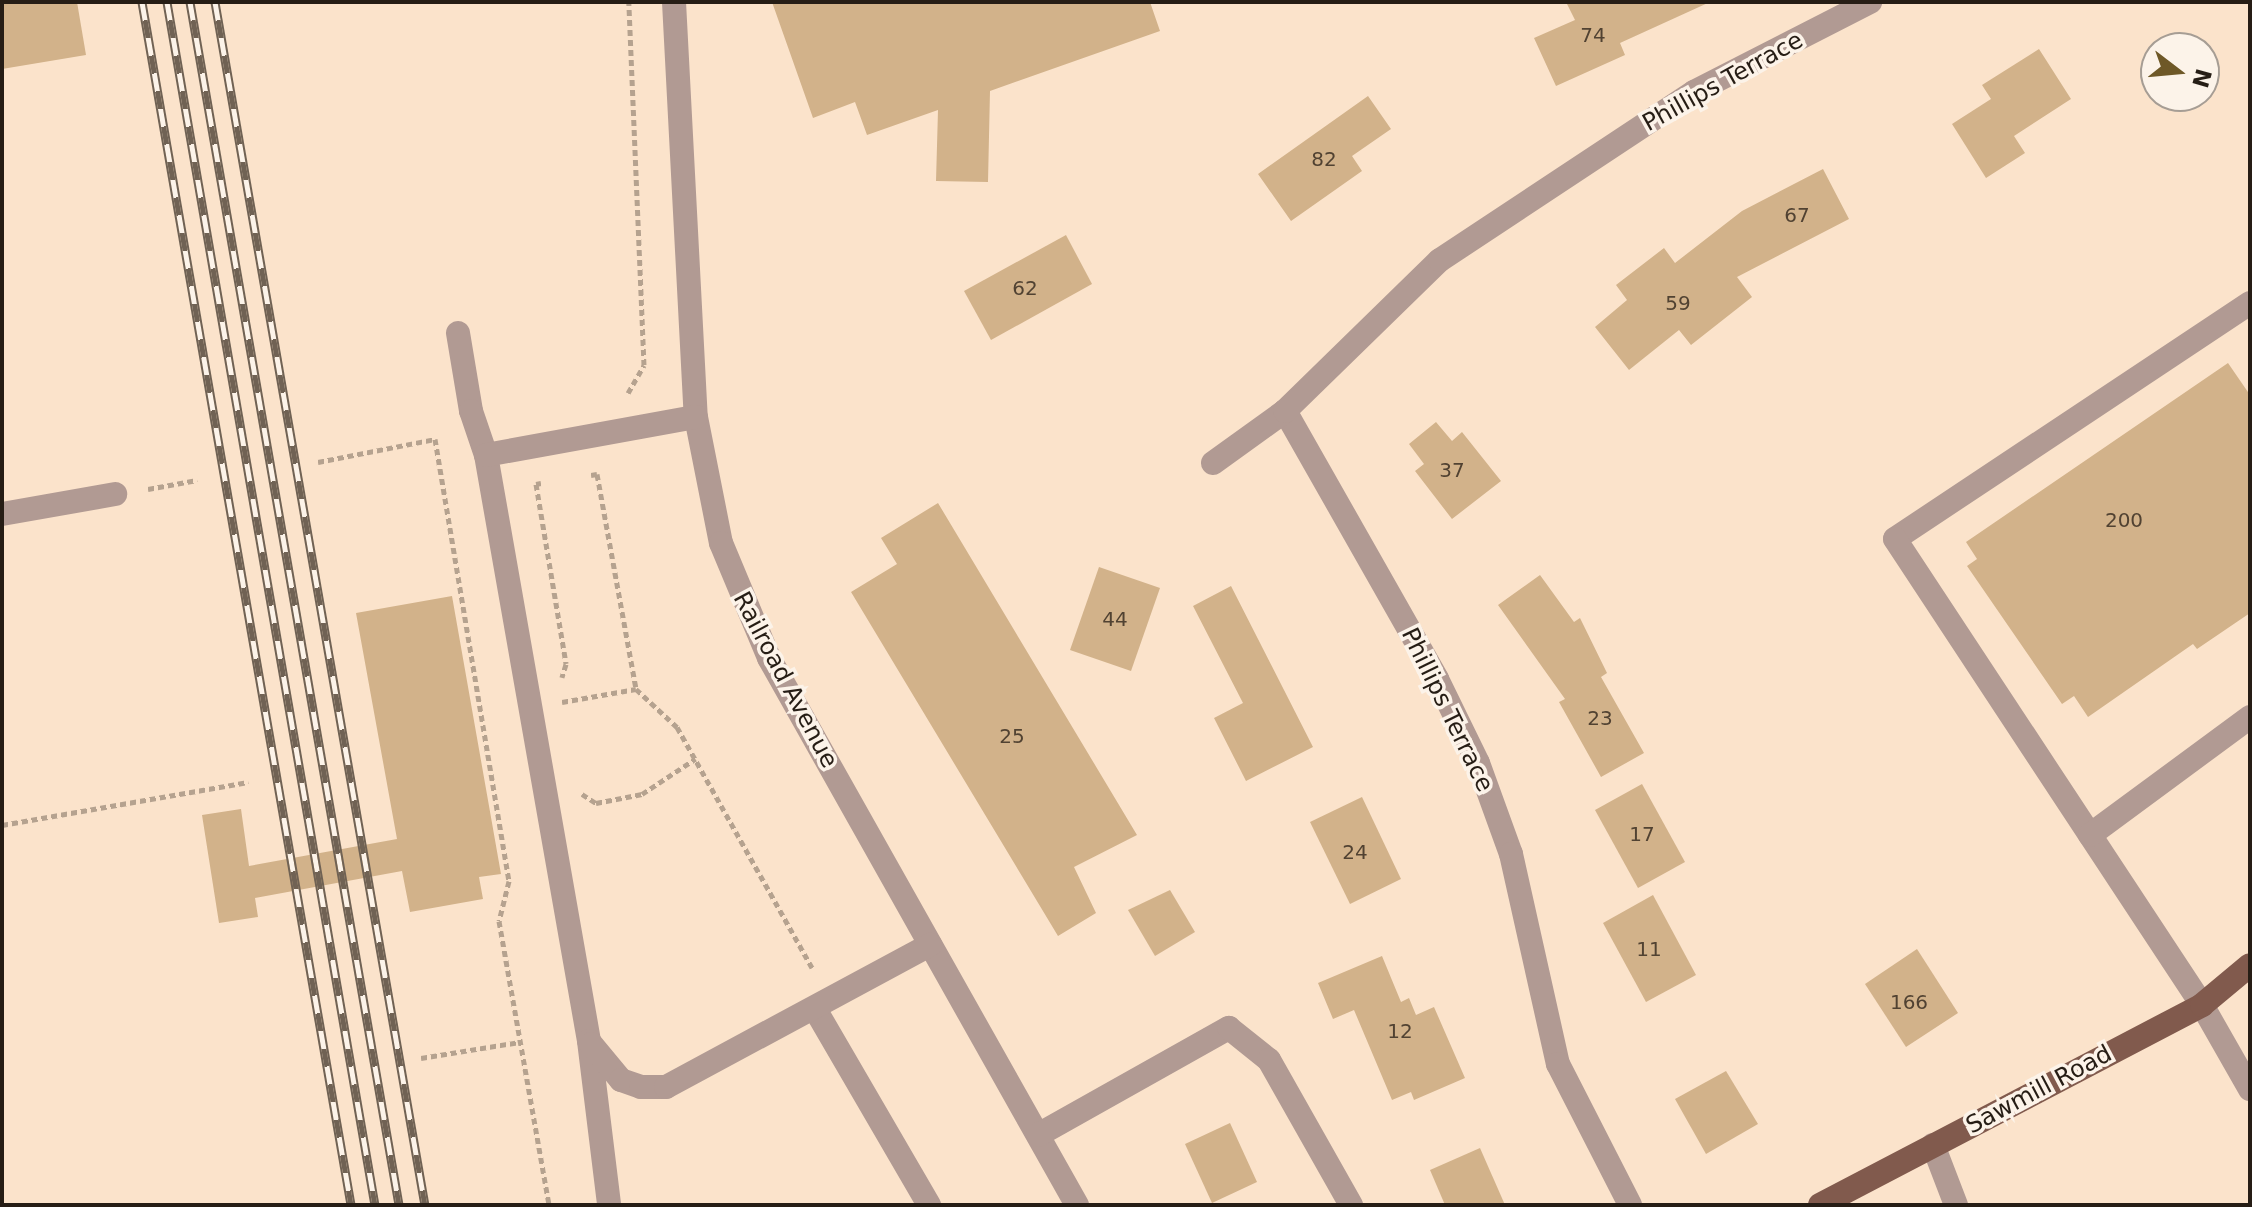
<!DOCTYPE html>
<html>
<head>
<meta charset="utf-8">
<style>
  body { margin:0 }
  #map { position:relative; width:2252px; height:1207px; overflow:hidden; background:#fbe3cb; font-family:"DejaVu Sans",sans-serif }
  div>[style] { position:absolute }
  .building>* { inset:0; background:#d2b28a }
  .path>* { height:5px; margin-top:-2.5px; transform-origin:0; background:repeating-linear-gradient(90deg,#b5a28f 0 6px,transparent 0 10px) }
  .minor>* { height:24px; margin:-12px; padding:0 12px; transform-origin:12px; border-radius:12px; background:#b19a93 }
  .major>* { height:24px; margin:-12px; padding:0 12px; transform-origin:12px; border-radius:12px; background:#815a4d }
  .rail>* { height:9px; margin-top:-4.5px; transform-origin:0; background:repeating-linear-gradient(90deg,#fcf3e9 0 18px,#706254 0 36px); box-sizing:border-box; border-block:2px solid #706254 }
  span { translate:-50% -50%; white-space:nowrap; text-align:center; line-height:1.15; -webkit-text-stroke:7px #fcf3e9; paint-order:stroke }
  .number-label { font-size:20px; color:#514232 }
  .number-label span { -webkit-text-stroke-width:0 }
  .street-label { font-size:24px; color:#261d15 }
  .frame { position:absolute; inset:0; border:4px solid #261d15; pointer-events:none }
  .north { position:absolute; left:2140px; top:32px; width:80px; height:80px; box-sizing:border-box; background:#fcf3e9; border:2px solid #a69d94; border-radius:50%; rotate:106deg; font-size:22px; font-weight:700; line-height:32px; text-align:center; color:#261d15 }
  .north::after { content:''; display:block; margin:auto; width:28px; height:36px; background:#6e5827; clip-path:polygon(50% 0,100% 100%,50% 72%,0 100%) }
</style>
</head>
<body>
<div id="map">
  <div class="building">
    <i style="clip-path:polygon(2px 2px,77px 2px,86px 55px,2px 69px)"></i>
    <i style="clip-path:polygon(772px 2px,1150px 2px,1160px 31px,990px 91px,988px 182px,936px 181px,938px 110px,867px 135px,855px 102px,813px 118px)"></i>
    <i style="clip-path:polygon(1566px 2px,1710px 2px,1620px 43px,1625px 55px,1556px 86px,1534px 38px,1575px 20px)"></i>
    <i style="clip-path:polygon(2039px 49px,2071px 99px,2014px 136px,2025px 153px,1986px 178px,1952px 124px,1991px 99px,1982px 85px)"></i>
    <i style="clip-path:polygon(1368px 96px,1391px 129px,1352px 156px,1362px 171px,1291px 221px,1258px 174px)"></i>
    <i style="clip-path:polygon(1823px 169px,1849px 219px,1737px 277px,1752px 297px,1691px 345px,1679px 330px,1629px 370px,1595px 327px,1627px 300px,1616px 285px,1664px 248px,1675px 263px,1742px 211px)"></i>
    <i style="clip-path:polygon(1066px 235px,1092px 284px,991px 340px,964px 291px)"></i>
    <i style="clip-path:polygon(2228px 363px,2250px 395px,2250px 613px,2197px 649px,2193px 644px,2088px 717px,2074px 696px,2062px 704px,1967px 566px,1977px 559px,1966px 542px)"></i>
    <i style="clip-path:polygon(1436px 422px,1452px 441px,1462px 432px,1501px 481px,1452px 519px,1415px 471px,1424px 464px,1409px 444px)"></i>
    <i style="clip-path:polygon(938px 503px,1137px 835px,1074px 867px,1096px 913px,1058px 936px,851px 592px,897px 564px,881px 538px)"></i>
    <i style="clip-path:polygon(1099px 567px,1160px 588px,1131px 671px,1070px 650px)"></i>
    <i style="clip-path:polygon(1540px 575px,1574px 622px,1580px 618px,1607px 673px,1601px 677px,1644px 753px,1601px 777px,1559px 702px,1565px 699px,1498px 605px)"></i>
    <i style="clip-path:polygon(1231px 586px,1313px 747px,1246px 781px,1214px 718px,1243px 703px,1193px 606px)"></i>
    <i style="clip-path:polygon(452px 596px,501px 874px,479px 877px,483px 899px,410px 912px,402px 871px,255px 898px,258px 917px,219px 923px,202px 815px,241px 809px,249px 866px,397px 839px,356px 613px)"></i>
    <i style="clip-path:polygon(1642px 784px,1685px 862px,1638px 888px,1595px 810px)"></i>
    <i style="clip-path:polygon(1362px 797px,1401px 879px,1350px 904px,1310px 822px)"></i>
    <i style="clip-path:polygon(1170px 890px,1195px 932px,1155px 956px,1128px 910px)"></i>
    <i style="clip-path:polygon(1653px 895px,1696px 975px,1646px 1002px,1603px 923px)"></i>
    <i style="clip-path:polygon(1917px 949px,1958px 1013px,1906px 1047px,1865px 984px)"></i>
    <i style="clip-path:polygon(1382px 956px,1401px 1002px,1409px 998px,1416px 1015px,1434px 1007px,1465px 1078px,1414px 1100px,1411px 1092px,1392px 1100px,1354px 1010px,1333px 1019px,1318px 983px)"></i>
    <i style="clip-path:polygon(1726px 1071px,1758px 1124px,1706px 1154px,1675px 1099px)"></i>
    <i style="clip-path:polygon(1230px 1123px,1257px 1182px,1212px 1203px,1185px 1144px)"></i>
    <i style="clip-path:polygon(1480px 1148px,1505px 1205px,1445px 1205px,1430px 1170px)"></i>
  </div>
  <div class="path">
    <i style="left:628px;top:393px;width:32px;rotate:-60deg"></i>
    <i style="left:644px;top:365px;width:363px;rotate:-92.4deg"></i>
    <i style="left:435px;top:439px;width:448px;rotate:80.5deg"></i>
    <i style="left:509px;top:881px;width:41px;rotate:104deg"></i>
    <i style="left:499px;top:921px;width:288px;rotate:80deg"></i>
    <i style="left:318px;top:462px;width:119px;rotate:-11.1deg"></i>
    <i style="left:591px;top:475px;width:6px;rotate:-9deg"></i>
    <i style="left:597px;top:474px;width:219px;rotate:79.7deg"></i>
    <i style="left:636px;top:689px;width:56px;rotate:42.8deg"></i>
    <i style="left:677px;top:727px;width:276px;rotate:60.7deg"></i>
    <i style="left:541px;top:483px;width:5px;rotate:169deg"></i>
    <i style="left:536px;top:484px;width:182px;rotate:80.5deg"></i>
    <i style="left:566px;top:664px;width:14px;rotate:107deg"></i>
    <i style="left:148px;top:489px;width:50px;rotate:-10.4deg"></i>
    <i style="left:562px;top:702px;width:75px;rotate:-10deg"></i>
    <i style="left:582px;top:794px;width:17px;rotate:33deg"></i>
    <i style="left:596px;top:803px;width:47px;rotate:-11.1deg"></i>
    <i style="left:642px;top:794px;width:64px;rotate:-33.4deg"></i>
    <i style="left:2px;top:825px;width:250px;rotate:-9.9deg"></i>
    <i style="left:421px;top:1058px;width:100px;rotate:-9.2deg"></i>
  </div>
  <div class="minor">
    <i style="left:674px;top:2px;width:416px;rotate:87deg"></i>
    <i style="left:696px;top:417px;width:128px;rotate:78.8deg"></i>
    <i style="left:721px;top:543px;width:125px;rotate:67.3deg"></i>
    <i style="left:769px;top:658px;width:628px;rotate:60.62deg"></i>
    <i style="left:2250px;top:303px;width:426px;rotate:146.4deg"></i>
    <i style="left:1895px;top:539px;width:558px;rotate:56.62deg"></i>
    <i style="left:2202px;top:1005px;width:97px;rotate:60.3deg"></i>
    <i style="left:458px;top:333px;width:79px;rotate:80.5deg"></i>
    <i style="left:471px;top:411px;width:46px;rotate:71.2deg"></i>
    <i style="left:486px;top:455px;width:595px;rotate:80.03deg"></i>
    <i style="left:589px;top:1041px;width:165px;rotate:83deg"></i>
    <i style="left:1285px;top:411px;width:308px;rotate:60.4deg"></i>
    <i style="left:1437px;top:679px;width:93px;rotate:64deg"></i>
    <i style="left:1478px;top:763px;width:97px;rotate:70.1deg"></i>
    <i style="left:1511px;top:854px;width:215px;rotate:77.4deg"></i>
    <i style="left:1558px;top:1064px;width:158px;rotate:62.9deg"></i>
    <i style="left:486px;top:455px;width:213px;rotate:-10.3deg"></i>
    <i style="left:1213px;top:463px;width:89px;rotate:-35.8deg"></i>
    <i style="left:1285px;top:411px;width:216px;rotate:-44.3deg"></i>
    <i style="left:1440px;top:260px;width:305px;rotate:-33.5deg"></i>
    <i style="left:1694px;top:92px;width:198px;rotate:-27.1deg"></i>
    <i style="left:2px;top:514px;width:115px;rotate:-10deg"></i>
    <i style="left:2090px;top:835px;width:199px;rotate:-36.4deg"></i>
    <i style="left:815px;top:1009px;width:227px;rotate:59.8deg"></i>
    <i style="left:591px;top:1044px;width:47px;rotate:50.2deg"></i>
    <i style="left:621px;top:1080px;width:21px;rotate:19deg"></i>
    <i style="left:641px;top:1087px;width:25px"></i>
    <i style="left:666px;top:1087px;width:300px;rotate:-28.3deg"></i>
    <i style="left:1038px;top:1135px;width:219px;rotate:-29.3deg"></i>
    <i style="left:1229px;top:1028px;width:51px;rotate:38.7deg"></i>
    <i style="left:1269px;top:1060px;width:167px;rotate:60.5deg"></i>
    <i style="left:1933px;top:1145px;width:64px;rotate:69deg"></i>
  </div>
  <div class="major">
    <i style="left:1820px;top:1205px;width:431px;rotate:-27.6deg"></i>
    <i style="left:2202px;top:1005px;width:62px;rotate:-39.8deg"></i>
  </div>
  <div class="rail">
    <i style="left:142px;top:2px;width:1221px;rotate:80.14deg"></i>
    <i style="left:167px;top:2px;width:1221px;rotate:80.19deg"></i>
    <i style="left:190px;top:2px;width:1221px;rotate:80.14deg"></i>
    <i style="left:215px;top:2px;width:1221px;rotate:80.1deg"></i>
  </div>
  <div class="number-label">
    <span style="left:1593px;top:35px">74</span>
    <span style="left:1324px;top:159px">82</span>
    <span style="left:1797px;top:215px">67</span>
    <span style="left:1025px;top:288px">62</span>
    <span style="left:1678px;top:303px">59</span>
    <span style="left:1452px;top:470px">37</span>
    <span style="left:2124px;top:520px">200</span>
    <span style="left:1115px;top:619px">44</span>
    <span style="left:1600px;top:718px">23</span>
    <span style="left:1012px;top:736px">25</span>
    <span style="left:1642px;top:834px">17</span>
    <span style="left:1355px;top:852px">24</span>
    <span style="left:1649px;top:949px">11</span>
    <span style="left:1909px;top:1002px">166</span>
    <span style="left:1400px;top:1031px">12</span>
  </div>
  <div class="street-label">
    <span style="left:1723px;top:82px;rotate:-29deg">Phillips Terrace</span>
    <span style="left:785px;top:680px;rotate:62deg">Railroad Avenue</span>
    <span style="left:1447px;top:710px;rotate:64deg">Phillips Terrace</span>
    <span style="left:2039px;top:1090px;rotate:-28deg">Sawmill Road</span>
  </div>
  <div class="frame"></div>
  <div class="north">N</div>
</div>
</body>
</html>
